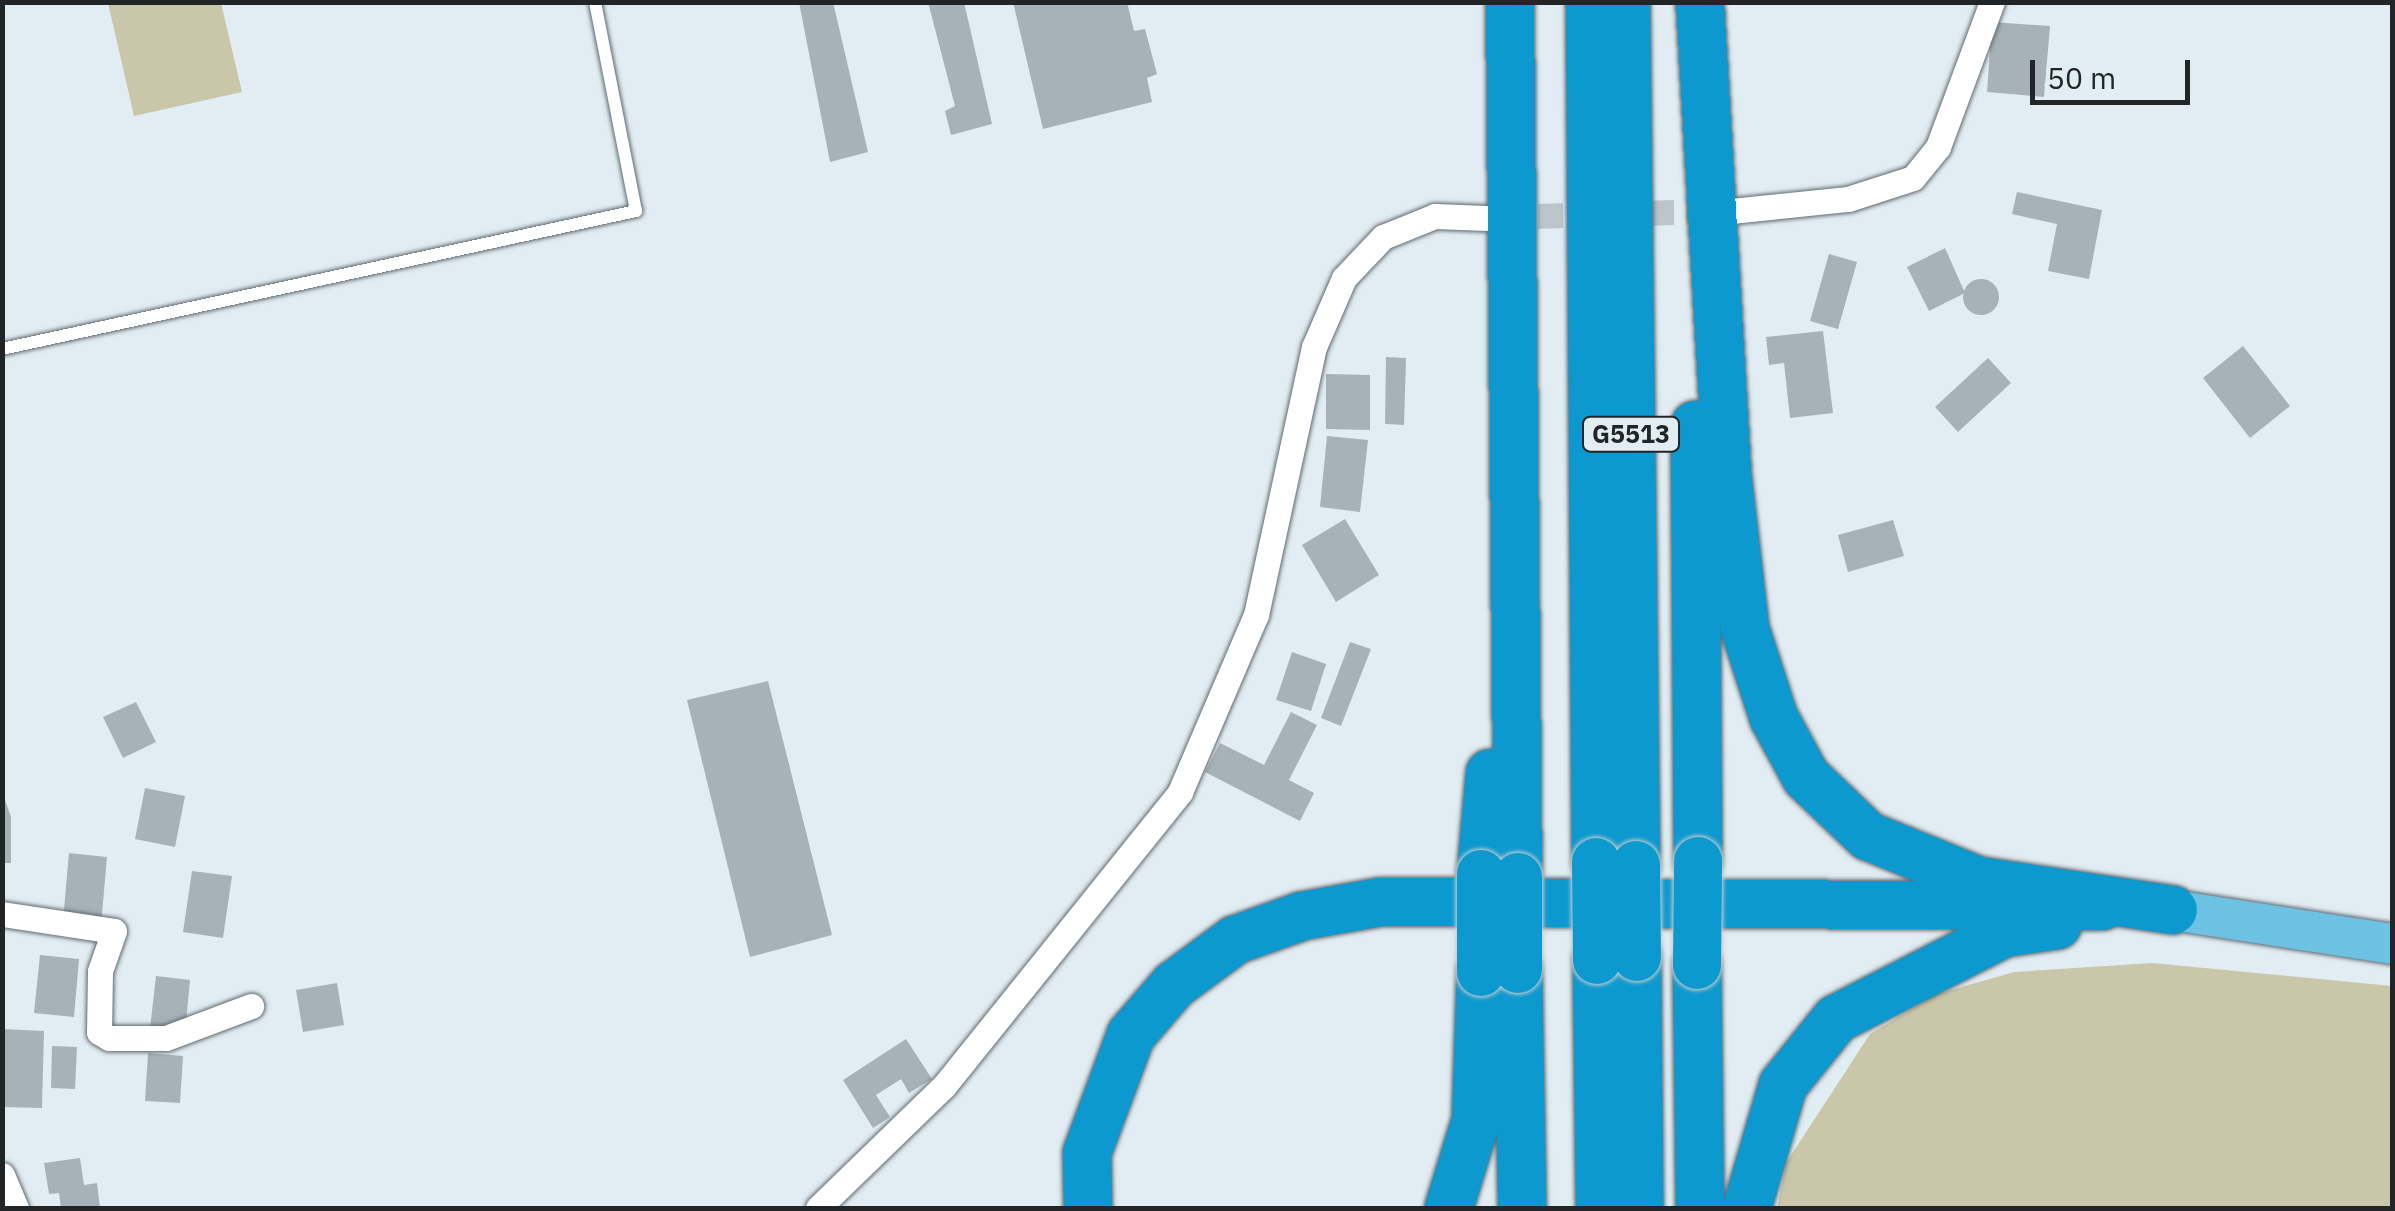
<!DOCTYPE html>
<html>
<head>
<meta charset="utf-8">
<style>
  body { margin:0 }
  #map { position:relative; width:2395px; height:1211px; overflow:hidden; background:#e2edf3; font-family:"IBM Plex Sans",sans-serif }
  div>[style] { position:absolute }
  .green>* { inset:0; background:#cac6a9 }
  .building>* { inset:0; background:#a7b2b8 }
  .round { border-radius:50% }
  .minor-tunnel>* { height:25px; margin-top:-12.5px; transform-origin:0; background:repeating-linear-gradient(90deg,#bbc5ca 0 25px,transparent 0 37px) }
  .roads { filter:drop-shadow(0 0 2px #606a70) drop-shadow(0 0 2px #606a70) }
  .service>* { height:12px; margin:-6px; padding:0 6px; transform-origin:6px; border-radius:6px; background:#fff }
  .minor>* { height:25px; margin:-12.5px; padding:0 12.5px; transform-origin:12.5px; border-radius:12.5px; background:#fff }
  .primary>* { height:40px; margin:-20px; padding:0 20px; transform-origin:20px; border-radius:20px; background:#6dc2e3 }
  .motorway>* { height:48px; margin:-24px; padding:0 24px; transform-origin:24px; border-radius:24px; background:#0b99d0 }
  .bridges { filter:drop-shadow(0 0 2px #cacbcb) drop-shadow(0 0 2px #cacbcb) }
  .motorway-bridge>* { height:48px; margin:-24px; padding:0 24px; transform-origin:24px; border-radius:24px; background:#0b99d0 }
  span { translate:-50% -50%; white-space:nowrap; text-align:center; line-height:1.15; -webkit-text-stroke:9px #e2edf3; paint-order:stroke }
  .shield-label span { padding:2px 8px; background:#e2edf3; border:2px solid; border-radius:8px; -webkit-text-stroke-width:0 }
  .shield-label { font-size:25px; color:#212527; font-weight:700 }
  .frame { position:absolute; inset:0; border:5px solid #212527; pointer-events:none }
  .scale { position:absolute; left:2030px; top:60px; width:160px; height:45px; box-sizing:border-box; border:5px solid #212527; border-top:0; padding-left:12px; font-size:30px; line-height:35px; white-space:nowrap; color:#212527; -webkit-text-stroke:8px #e2edf3; paint-order:stroke }
</style>
</head>
<body>
<div id="map">
  <div class="green">
    <i style="clip-path:polygon(108px 3px,221px 3px,242px 92px,134px 116px)"></i>
    <i style="clip-path:polygon(2152px 963px,2392px 986px,2392px 1208px,1777px 1208px,1786px 1163px,1870px 1034px,1937px 994px,2014px 972px)"></i>
  </div>
  <div class="building">
    <i style="clip-path:polygon(799px 2px,833px 2px,868px 152px,830px 162px)"></i>
    <i style="clip-path:polygon(928px 2px,964px 2px,992px 124px,951px 135px,945px 111px,955px 106px)"></i>
    <i style="clip-path:polygon(1013px 2px,1127px 2px,1134px 31px,1145px 29px,1157px 74px,1147px 78px,1152px 102px,1043px 129px)"></i>
    <i style="clip-path:polygon(1992px 22px,2050px 26px,2044px 97px,1987px 92px)"></i>
    <i style="clip-path:polygon(2017px 192px,2102px 210px,2089px 279px,2048px 271px,2057px 224px,2012px 214px)"></i>
    <i style="clip-path:polygon(1945px 248px,1965px 293px,1929px 311px,1907px 267px)"></i>
    <i style="clip-path:polygon(1829px 254px,1857px 262px,1838px 329px,1810px 321px)"></i>
    <i class="round" style="left:1963px;top:279px;width:36px;height:36px"></i>
    <i style="clip-path:polygon(1823px 331px,1833px 413px,1790px 418px,1784px 363px,1769px 365px,1766px 337px)"></i>
    <i style="clip-path:polygon(2243px 346px,2290px 406px,2250px 438px,2203px 378px)"></i>
    <i style="clip-path:polygon(1386px 357px,1406px 358px,1404px 425px,1385px 424px)"></i>
    <i style="clip-path:polygon(1988px 358px,2011px 383px,1958px 432px,1935px 407px)"></i>
    <i style="clip-path:polygon(1326px 374px,1370px 375px,1370px 430px,1326px 429px)"></i>
    <i style="clip-path:polygon(1327px 436px,1368px 440px,1360px 512px,1320px 507px)"></i>
    <i style="clip-path:polygon(1345px 519px,1379px 575px,1336px 602px,1302px 545px)"></i>
    <i style="clip-path:polygon(1893px 520px,1904px 556px,1848px 572px,1838px 535px)"></i>
    <i style="clip-path:polygon(1350px 642px,1371px 649px,1341px 726px,1321px 718px)"></i>
    <i style="clip-path:polygon(1292px 652px,1326px 664px,1311px 711px,1276px 700px)"></i>
    <i style="clip-path:polygon(768px 681px,832px 935px,750px 957px,687px 700px)"></i>
    <i style="clip-path:polygon(136px 702px,156px 742px,123px 758px,103px 717px)"></i>
    <i style="clip-path:polygon(1291px 712px,1317px 725px,1289px 780px,1314px 793px,1300px 821px,1205px 772px,1220px 743px,1264px 765px)"></i>
    <i style="clip-path:polygon(145px 788px,185px 796px,175px 847px,135px 839px)"></i>
    <i style="clip-path:polygon(2px 791px,11px 817px,11px 863px,2px 863px)"></i>
    <i style="clip-path:polygon(69px 853px,107px 857px,101px 925px,63px 921px)"></i>
    <i style="clip-path:polygon(192px 871px,232px 876px,223px 938px,183px 932px)"></i>
    <i style="clip-path:polygon(40px 955px,79px 959px,74px 1017px,34px 1013px)"></i>
    <i style="clip-path:polygon(156px 976px,190px 980px,185px 1033px,150px 1029px)"></i>
    <i style="clip-path:polygon(337px 983px,344px 1025px,303px 1032px,296px 990px)"></i>
    <i style="clip-path:polygon(2px 1029px,44px 1031px,42px 1108px,2px 1107px)"></i>
    <i style="clip-path:polygon(906px 1039px,932px 1079px,909px 1093px,901px 1079px,876px 1095px,890px 1117px,873px 1128px,843px 1080px)"></i>
    <i style="clip-path:polygon(52px 1046px,77px 1047px,75px 1089px,51px 1088px)"></i>
    <i style="clip-path:polygon(148px 1053px,183px 1056px,180px 1103px,145px 1101px)"></i>
    <i style="clip-path:polygon(80px 1158px,84px 1185px,97px 1183px,100px 1208px,61px 1208px,59px 1193px,49px 1194px,44px 1163px)"></i>
  </div>
  <div class="minor-tunnel">
    <i style="left:1501px;top:217px;width:220px;rotate:-1.6deg"></i>
  </div>
  <div class="roads">
    <div class="service">
      <i style="left:2px;top:349px;width:649px;rotate:-12.28deg"></i>
      <i style="left:636px;top:211px;width:213px;rotate:-101.1deg"></i>
    </div>
    <div class="minor">
      <i style="left:1731px;top:211px;width:118px;rotate:-5.9deg"></i>
      <i style="left:1848px;top:199px;width:68px;rotate:-17.9deg"></i>
      <i style="left:1913px;top:178px;width:40px;rotate:-51deg"></i>
      <i style="left:1938px;top:147px;width:155px;rotate:-69.6deg"></i>
      <i style="left:2px;top:914px;width:113px;rotate:8.6deg"></i>
      <i style="left:114px;top:931px;width:42px;rotate:109.3deg"></i>
      <i style="left:100px;top:971px;width:61px;rotate:90.9deg"></i>
      <i style="left:99px;top:1032px;width:12px;rotate:31deg"></i>
      <i style="left:109px;top:1038px;width:57px"></i>
      <i style="left:166px;top:1038px;width:91px;rotate:-20.6deg"></i>
      <i style="left:2px;top:1175px;width:36px;rotate:67deg"></i>
      <i style="left:818px;top:1208px;width:175px;rotate:-44.1deg"></i>
      <i style="left:944px;top:1086px;width:377px;rotate:-51.2deg"></i>
      <i style="left:1180px;top:792px;width:193px;rotate:-66.8deg"></i>
      <i style="left:1256px;top:615px;width:274px;rotate:-77.8deg"></i>
      <i style="left:1314px;top:347px;width:75px;rotate:-66.5deg"></i>
      <i style="left:1344px;top:278px;width:57px;rotate:-46.4deg"></i>
      <i style="left:1383px;top:237px;width:56px;rotate:-22deg"></i>
      <i style="left:1435px;top:216px;width:51px;rotate:2.2deg"></i>
    </div>
    <div class="primary">
      <i style="left:2173px;top:910px;width:222px;rotate:8.8deg"></i>
    </div>
    <div class="motorway">
      <i style="left:1510px;top:2px;width:875px;rotate:89.48deg"></i>
      <i style="left:1590px;top:2px;width:860px;rotate:89.6deg"></i>
      <i style="left:1626px;top:2px;width:863px;rotate:89.34deg"></i>
      <i style="left:1700px;top:2px;width:472px;rotate:86.7deg"></i>
      <i style="left:1727px;top:473px;width:157px;rotate:83.4deg"></i>
      <i style="left:1745px;top:629px;width:94px;rotate:72deg"></i>
      <i style="left:1774px;top:718px;width:67px;rotate:61.5deg"></i>
      <i style="left:1806px;top:777px;width:86px;rotate:43.6deg"></i>
      <i style="left:1868px;top:836px;width:120px;rotate:22.1deg"></i>
      <i style="left:1979px;top:881px;width:196px;rotate:8.5deg"></i>
      <i style="left:1695px;top:425px;width:436px;rotate:89.6deg"></i>
      <i style="left:1481px;top:874px;width:101px;rotate:-84.9deg"></i>
      <i style="left:1637px;top:957px;width:251px;rotate:89.5deg"></i>
      <i style="left:1597px;top:960px;width:248px;rotate:89.3deg"></i>
      <i style="left:1697px;top:965px;width:243px;rotate:89.3deg"></i>
      <i style="left:1518px;top:969px;width:239px;rotate:89deg"></i>
      <i style="left:1088px;top:1208px;width:55px;rotate:-91deg"></i>
      <i style="left:1087px;top:1153px;width:126px;rotate:-69.6deg"></i>
      <i style="left:1131px;top:1035px;width:66px;rotate:-49.3deg"></i>
      <i style="left:1174px;top:985px;width:76px;rotate:-36.4deg"></i>
      <i style="left:1235px;top:940px;width:71px;rotate:-19.7deg"></i>
      <i style="left:1302px;top:916px;width:79px;rotate:-10.2deg"></i>
      <i style="left:1380px;top:902px;width:722px;rotate:0.32deg"></i>
      <i style="left:1449px;top:1208px;width:92px;rotate:-72.9deg"></i>
      <i style="left:1476px;top:1120px;width:148px;rotate:-88.1deg"></i>
      <i style="left:1747px;top:1208px;width:128px;rotate:-73.7deg"></i>
      <i style="left:1783px;top:1085px;width:85px;rotate:-51.2deg"></i>
      <i style="left:1836px;top:1019px;width:189px;rotate:-27.1deg"></i>
      <i style="left:2004px;top:933px;width:54px;rotate:-8.6deg"></i>
    </div>
  </div>
  <div class="bridges">
    <div class="motorway-bridge">
      <i style="left:1596px;top:862px;width:98px;rotate:89.4deg"></i>
      <i style="left:1636px;top:865px;width:92px;rotate:89.4deg"></i>
      <i style="left:1518px;top:877px;width:92px;rotate:90deg"></i>
      <i style="left:1697px;top:965px;width:104px;rotate:-89.4deg"></i>
      <i style="left:1481px;top:972px;width:98px;rotate:-90deg"></i>
    </div>
  </div>
  <div class="shield-label">
    <span style="left:1631px;top:434px">G5513</span>
  </div>
  <div class="frame"></div>
  <div class="scale">50 m</div>
</div>
</body>
</html>
